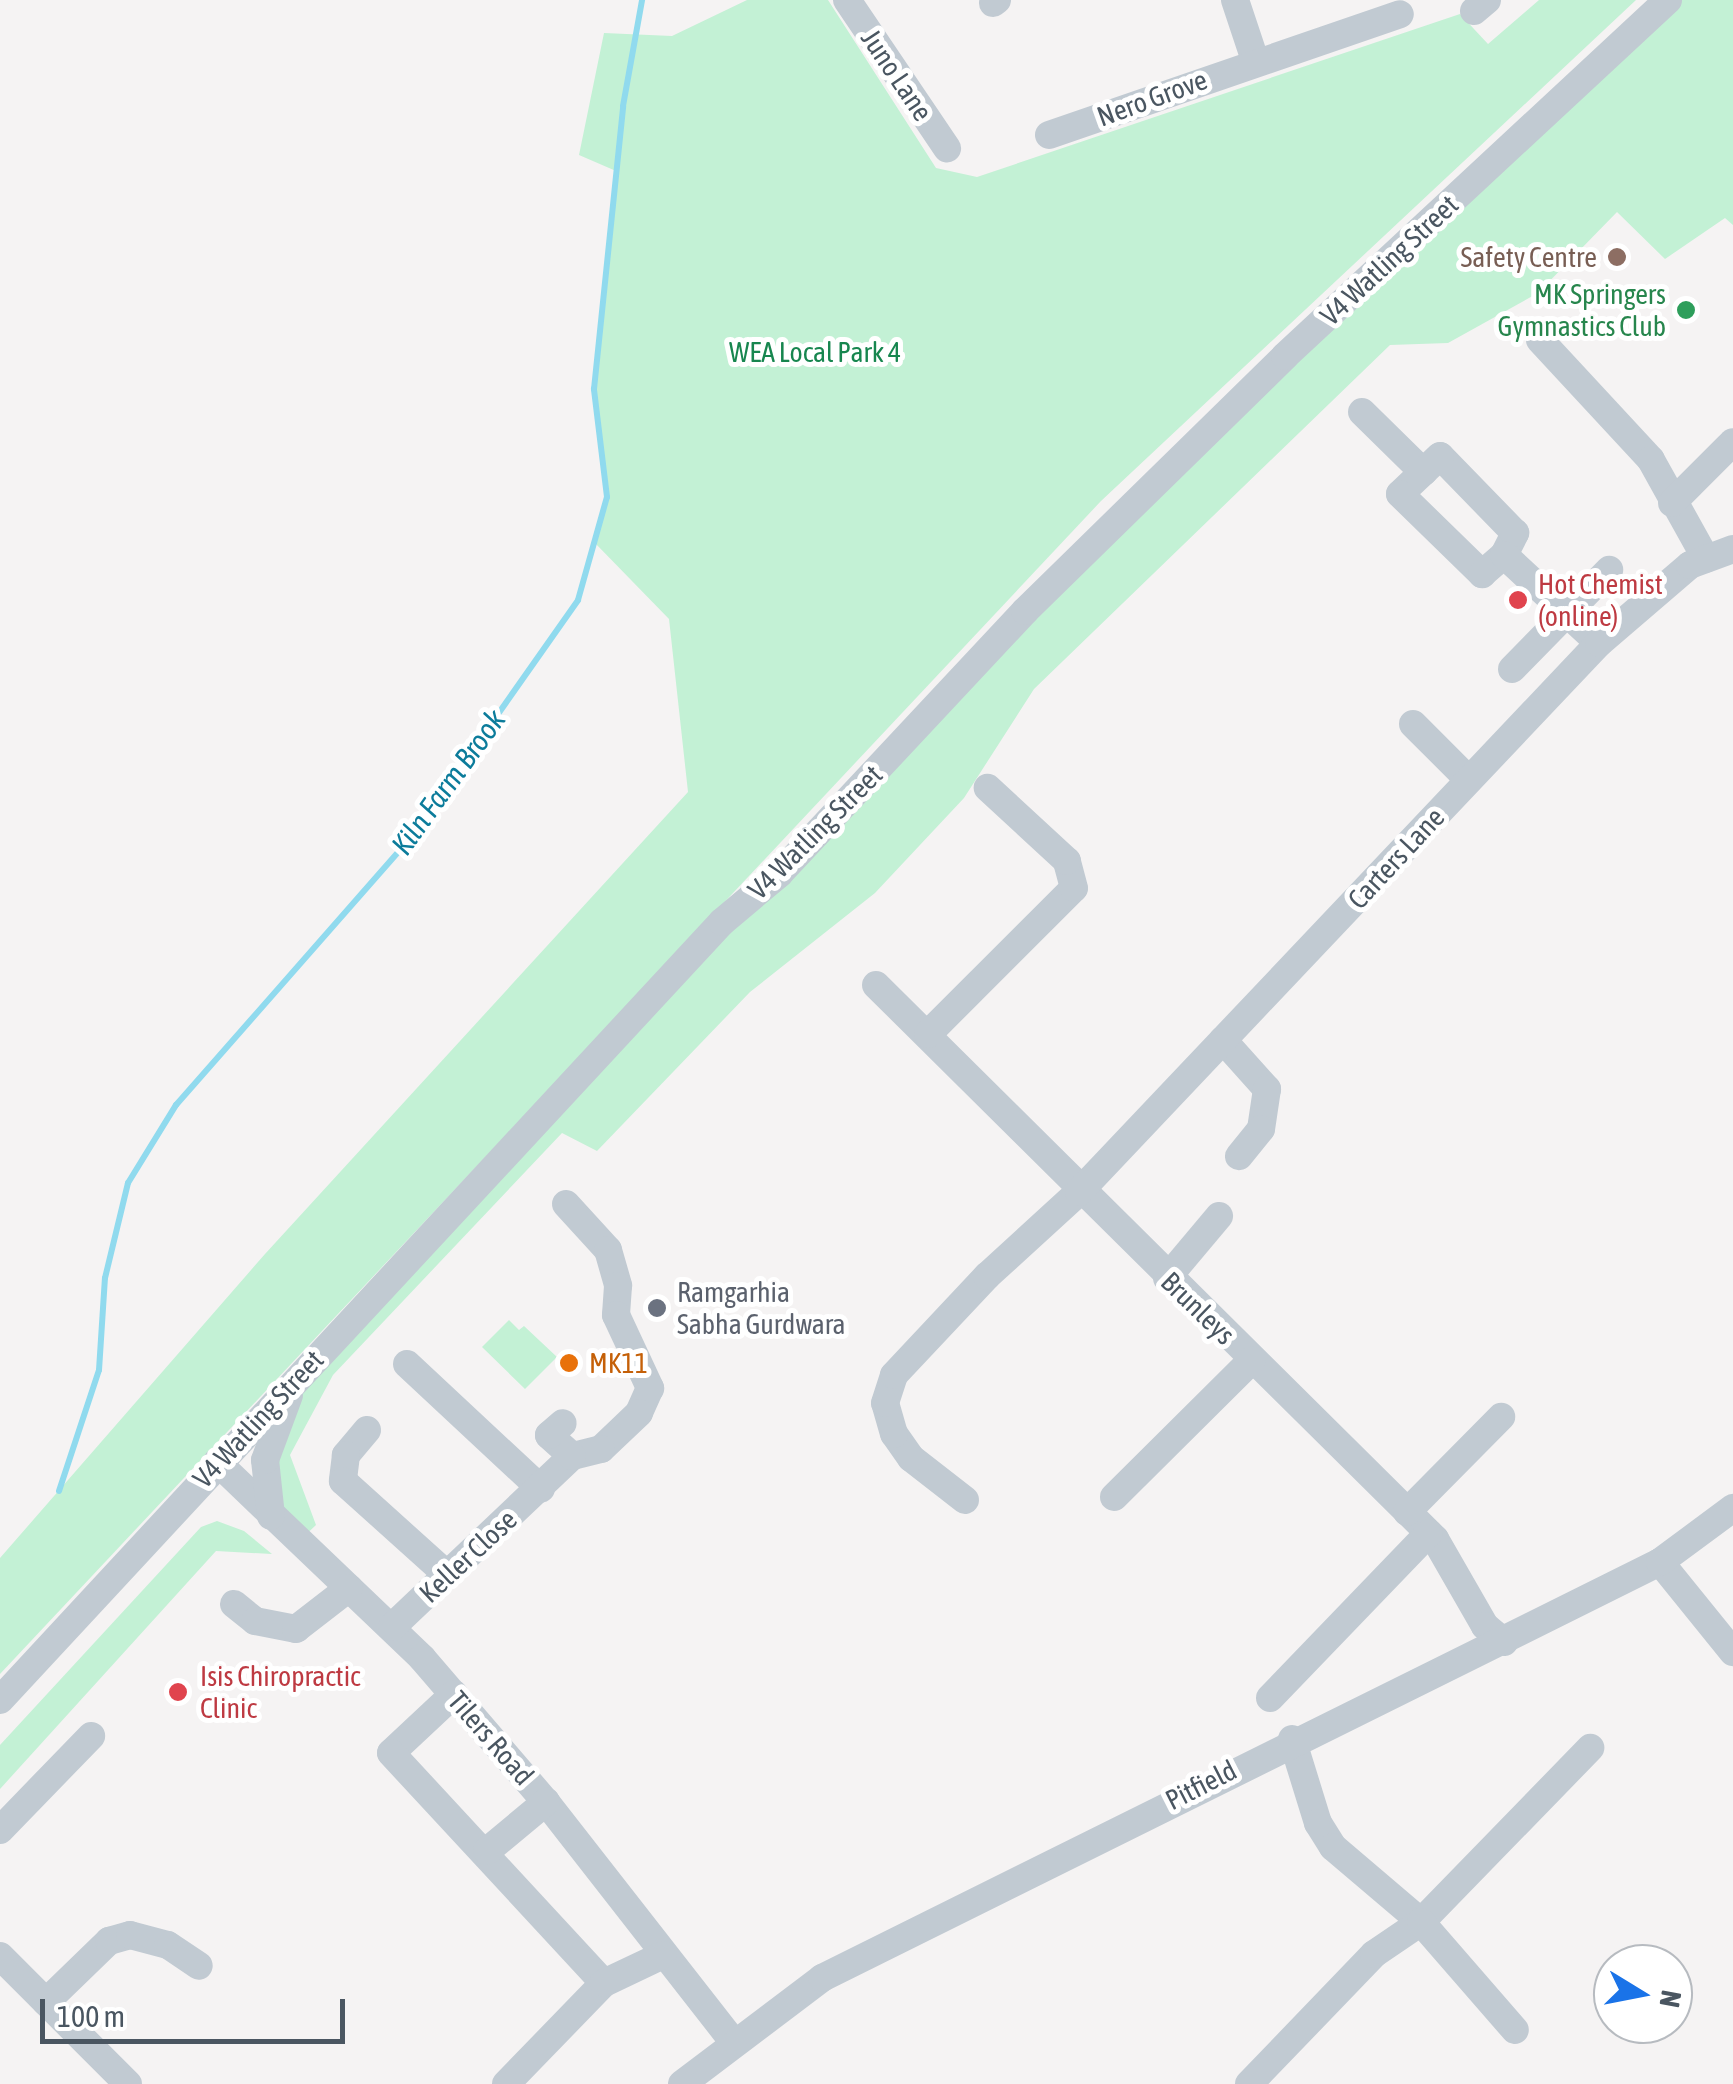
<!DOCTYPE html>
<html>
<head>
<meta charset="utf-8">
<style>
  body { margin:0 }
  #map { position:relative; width:1733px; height:2084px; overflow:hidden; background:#f5f3f3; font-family:"Asap Condensed",sans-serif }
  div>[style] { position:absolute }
  .green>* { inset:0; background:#c3f1d5 }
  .stream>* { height:6px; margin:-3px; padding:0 3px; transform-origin:3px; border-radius:3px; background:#90daee }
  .minor>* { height:28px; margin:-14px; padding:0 14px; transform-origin:14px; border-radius:14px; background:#c1cad2 }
  .dots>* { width:28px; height:28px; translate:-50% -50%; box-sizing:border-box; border:5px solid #fff; border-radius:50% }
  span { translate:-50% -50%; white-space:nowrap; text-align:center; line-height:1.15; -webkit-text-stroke:10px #fff; paint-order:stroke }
  .street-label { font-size:28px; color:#4a5661 }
  .education-label { font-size:28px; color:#785e54 }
  .right { translate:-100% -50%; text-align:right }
  .leisure-label { font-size:28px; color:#27864d }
  .park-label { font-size:28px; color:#17864f }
  .health-label { font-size:28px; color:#be3a42 }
  .left { translate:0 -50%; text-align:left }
  .worship-label { font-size:28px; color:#5b616d }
  .food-label { font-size:28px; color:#c56008 }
  .water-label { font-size:30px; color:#0c7c9b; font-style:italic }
  .north { position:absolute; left:1593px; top:1944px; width:100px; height:100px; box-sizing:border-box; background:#fff; border:2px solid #b7bbc0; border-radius:50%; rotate:100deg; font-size:28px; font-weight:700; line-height:40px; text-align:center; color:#4a5661 }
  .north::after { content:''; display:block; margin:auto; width:35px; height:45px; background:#1a73e8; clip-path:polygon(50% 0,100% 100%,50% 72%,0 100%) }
  .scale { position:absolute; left:40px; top:1999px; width:305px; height:45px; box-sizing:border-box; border:5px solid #4a5661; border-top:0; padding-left:12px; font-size:30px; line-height:35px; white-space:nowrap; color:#4a5661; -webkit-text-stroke:8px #fff; paint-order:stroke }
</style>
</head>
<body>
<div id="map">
  <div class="green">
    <i style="clip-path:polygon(747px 0,828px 0,936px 168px,977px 177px,1460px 14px,1488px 44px,1539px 0,1636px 0,1101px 501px,0 1674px,0 1558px,265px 1254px,688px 792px,669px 619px,594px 542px,607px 497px,594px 389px,616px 171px,579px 155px,604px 33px,672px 36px)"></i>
    <i style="clip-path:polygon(1668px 0,1733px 0,1733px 225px,1725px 218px,1665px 259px,1617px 212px,1538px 293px,1448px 343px,1390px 345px,1034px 689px,964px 798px,875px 893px,750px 992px,597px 1151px,562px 1133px,333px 1375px,290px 1455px,316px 1525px,299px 1541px,271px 1516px,265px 1460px,295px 1380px,1025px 611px)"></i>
    <i style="clip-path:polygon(509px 1320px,519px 1330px,524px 1326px,557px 1357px,525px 1389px,482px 1347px)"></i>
    <i style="clip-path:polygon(217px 1521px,244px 1531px,272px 1554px,216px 1551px,0 1789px,0 1745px,201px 1527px)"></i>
  </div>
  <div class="stream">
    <i style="left:59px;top:1491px;width:127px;rotate:-71.7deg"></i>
    <i style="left:99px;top:1370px;width:92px;rotate:-86.3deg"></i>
    <i style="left:105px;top:1278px;width:98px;rotate:-76.4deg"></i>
    <i style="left:128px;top:1183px;width:92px;rotate:-58.4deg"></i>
    <i style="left:176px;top:1105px;width:359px;rotate:-48.7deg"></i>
    <i style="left:413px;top:835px;width:287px;rotate:-54.9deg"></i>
    <i style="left:578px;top:600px;width:107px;rotate:-74.3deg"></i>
    <i style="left:607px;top:497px;width:109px;rotate:-96.9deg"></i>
    <i style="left:594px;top:389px;width:284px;rotate:-84.1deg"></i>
    <i style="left:623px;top:106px;width:108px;rotate:-79.8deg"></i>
  </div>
  <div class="minor">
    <i style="left:847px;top:0;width:179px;rotate:56deg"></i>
    <i style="left:1235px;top:0;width:63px;rotate:71.6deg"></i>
    <i style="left:993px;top:3px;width:5px;rotate:-37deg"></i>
    <i style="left:1474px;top:11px;width:17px;rotate:-40deg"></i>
    <i style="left:1049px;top:135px;width:371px;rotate:-19deg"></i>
    <i style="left:1540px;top:340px;width:163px;rotate:47.2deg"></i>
    <i style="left:1651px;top:460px;width:113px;rotate:60.9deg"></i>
    <i style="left:1362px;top:412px;width:86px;rotate:44.5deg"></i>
    <i style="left:1672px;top:503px;width:86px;rotate:-45deg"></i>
    <i style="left:1504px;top:555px;width:25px;rotate:-63deg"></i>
    <i style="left:1515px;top:533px;width:107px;rotate:-134.2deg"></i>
    <i style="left:1440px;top:456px;width:55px;rotate:136.5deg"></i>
    <i style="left:1400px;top:494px;width:115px;rotate:44.3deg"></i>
    <i style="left:1482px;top:574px;width:29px;rotate:-41deg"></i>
    <i style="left:1504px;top:555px;width:129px;rotate:42.8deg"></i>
    <i style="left:1512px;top:669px;width:139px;rotate:-45.6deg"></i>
    <i style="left:1413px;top:724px;width:79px;rotate:45deg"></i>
    <i style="left:876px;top:985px;width:787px;rotate:44.74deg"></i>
    <i style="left:1435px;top:1539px;width:100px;rotate:60.1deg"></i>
    <i style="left:1485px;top:1626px;width:25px;rotate:40deg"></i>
    <i style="left:928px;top:1034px;width:206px;rotate:-45deg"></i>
    <i style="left:1074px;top:888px;width:28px;rotate:-105deg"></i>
    <i style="left:1067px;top:861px;width:108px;rotate:-137.3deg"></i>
    <i style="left:1223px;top:1040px;width:66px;rotate:48.1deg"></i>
    <i style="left:1267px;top:1089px;width:40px;rotate:98.5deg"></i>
    <i style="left:1261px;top:1129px;width:35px;rotate:129deg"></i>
    <i style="left:566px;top:1204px;width:62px;rotate:47.6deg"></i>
    <i style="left:608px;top:1250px;width:37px;rotate:74deg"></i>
    <i style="left:618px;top:1286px;width:29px;rotate:94deg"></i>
    <i style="left:616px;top:1315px;width:81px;rotate:65deg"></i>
    <i style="left:650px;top:1388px;width:27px;rotate:114deg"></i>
    <i style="left:639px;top:1413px;width:52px;rotate:136.5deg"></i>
    <i style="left:601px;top:1449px;width:30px;rotate:166deg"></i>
    <i style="left:1167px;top:1278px;width:81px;rotate:-50deg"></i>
    <i style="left:407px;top:1364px;width:183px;rotate:43deg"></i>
    <i style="left:367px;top:1430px;width:33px;rotate:130deg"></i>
    <i style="left:346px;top:1455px;width:26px;rotate:97deg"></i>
    <i style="left:343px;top:1481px;width:137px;rotate:42deg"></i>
    <i style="left:217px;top:1462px;width:284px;rotate:43.7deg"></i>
    <i style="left:422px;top:1658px;width:190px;rotate:49.3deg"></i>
    <i style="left:546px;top:1802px;width:303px;rotate:52deg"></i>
    <i style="left:1114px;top:1497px;width:194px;rotate:-44.8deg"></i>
    <i style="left:965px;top:1500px;width:68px;rotate:-142.1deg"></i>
    <i style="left:911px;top:1458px;width:29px;rotate:-125deg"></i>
    <i style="left:894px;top:1434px;width:32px;rotate:-106deg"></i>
    <i style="left:885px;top:1403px;width:29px;rotate:-72deg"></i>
    <i style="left:894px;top:1375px;width:136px;rotate:-46.8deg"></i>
    <i style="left:987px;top:1276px;width:125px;rotate:-42.4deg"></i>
    <i style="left:1079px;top:1192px;width:756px;rotate:-46.55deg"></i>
    <i style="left:1599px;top:643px;width:120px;rotate:-40.6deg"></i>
    <i style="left:1690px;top:565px;width:46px;rotate:-20.4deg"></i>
    <i style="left:1407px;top:1512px;width:134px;rotate:-45.3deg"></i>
    <i style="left:271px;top:1516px;width:56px;rotate:-96.1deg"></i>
    <i style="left:265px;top:1460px;width:69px;rotate:-69.7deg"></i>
    <i style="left:1660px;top:1562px;width:116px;rotate:51deg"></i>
    <i style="left:234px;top:1604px;width:27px;rotate:39deg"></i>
    <i style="left:255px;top:1621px;width:42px;rotate:11deg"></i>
    <i style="left:296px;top:1629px;width:67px;rotate:-37.7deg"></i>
    <i style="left:392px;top:1627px;width:248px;rotate:-43.5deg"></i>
    <i style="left:572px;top:1456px;width:31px;rotate:-138deg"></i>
    <i style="left:549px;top:1435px;width:18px;rotate:-41deg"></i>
    <i style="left:454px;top:1694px;width:86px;rotate:136.9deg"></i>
    <i style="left:391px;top:1753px;width:313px;rotate:47.2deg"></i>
    <i style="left:1270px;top:1698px;width:229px;rotate:-46.1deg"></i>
    <i style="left:0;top:1700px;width:1061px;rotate:-47.14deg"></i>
    <i style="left:722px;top:922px;width:75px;rotate:-40.1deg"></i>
    <i style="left:779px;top:874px;width:360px;rotate:-46.9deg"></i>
    <i style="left:1025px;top:611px;width:364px;rotate:-44.4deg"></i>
    <i style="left:1285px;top:356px;width:523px;rotate:-42.91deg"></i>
    <i style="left:1292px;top:1739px;width:88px;rotate:72.8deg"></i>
    <i style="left:1318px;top:1823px;width:28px;rotate:58deg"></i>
    <i style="left:1333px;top:1847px;width:116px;rotate:40.4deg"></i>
    <i style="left:1421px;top:1922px;width:243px;rotate:-45.8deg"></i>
    <i style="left:0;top:1830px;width:131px;rotate:-45.9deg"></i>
    <i style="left:487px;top:1851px;width:77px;rotate:-39.7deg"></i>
    <i style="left:0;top:1956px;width:181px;rotate:45deg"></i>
    <i style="left:46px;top:2002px;width:88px;rotate:-44.1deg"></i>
    <i style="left:109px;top:1941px;width:22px;rotate:-16deg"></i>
    <i style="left:130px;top:1935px;width:39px;rotate:15deg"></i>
    <i style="left:168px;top:1945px;width:37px;rotate:34deg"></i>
    <i style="left:506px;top:2084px;width:141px;rotate:-45.9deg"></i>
    <i style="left:604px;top:1983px;width:65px;rotate:-25.4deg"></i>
    <i style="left:682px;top:2084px;width:176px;rotate:-37.1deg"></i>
    <i style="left:822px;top:1978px;width:936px;rotate:-26.4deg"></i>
    <i style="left:1660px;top:1562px;width:91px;rotate:-36.5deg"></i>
    <i style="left:1249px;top:2084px;width:180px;rotate:-46.1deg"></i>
    <i style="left:1374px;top:1954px;width:57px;rotate:-34.2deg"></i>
    <i style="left:1421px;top:1922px;width:143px;rotate:49deg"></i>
  </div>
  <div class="dots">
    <i style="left:1617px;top:257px;background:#8d6e63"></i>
    <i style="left:1686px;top:310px;background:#2e9e5b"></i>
    <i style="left:1518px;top:600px;background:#e0444e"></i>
    <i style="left:657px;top:1308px;background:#6b7280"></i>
    <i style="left:569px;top:1363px;background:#e8710a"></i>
    <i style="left:178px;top:1692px;background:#e0444e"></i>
  </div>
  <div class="street-label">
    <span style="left:897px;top:75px;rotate:56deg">Juno Lane</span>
    <span style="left:1152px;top:98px;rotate:-20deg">Nero Grove</span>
    <span style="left:1389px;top:260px;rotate:-43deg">V4 Watling Street</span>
    <span style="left:815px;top:832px;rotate:-45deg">V4 Watling Street</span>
    <span style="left:1396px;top:858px;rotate:-47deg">Carters Lane</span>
    <span style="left:1198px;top:1308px;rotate:44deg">Brunleys</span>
    <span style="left:258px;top:1419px;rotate:-47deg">V4 Watling Street</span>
    <span style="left:468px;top:1556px;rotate:-43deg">Keller Close</span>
    <span style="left:491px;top:1738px;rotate:49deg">Tilers Road</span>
    <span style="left:1201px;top:1785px;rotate:-27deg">Pitfield</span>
  </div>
  <div class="education-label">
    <span class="right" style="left:1597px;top:257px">Safety Centre</span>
  </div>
  <div class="leisure-label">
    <span class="right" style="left:1666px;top:310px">MK Springers<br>Gymnastics Club</span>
  </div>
  <div class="park-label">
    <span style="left:815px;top:352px">WEA Local Park 4</span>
  </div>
  <div class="health-label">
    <span class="left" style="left:1538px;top:600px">Hot Chemist<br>(online)</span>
    <span class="left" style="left:200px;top:1692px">Isis Chiropractic<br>Clinic</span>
  </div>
  <div class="worship-label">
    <span class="left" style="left:677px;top:1308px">Ramgarhia<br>Sabha Gurdwara</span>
  </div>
  <div class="food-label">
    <span class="left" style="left:589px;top:1363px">MK11</span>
  </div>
  <div class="water-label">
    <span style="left:448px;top:782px;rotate:-54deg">Kiln Farm Brook</span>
  </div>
  <div class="north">N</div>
  <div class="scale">100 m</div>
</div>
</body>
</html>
